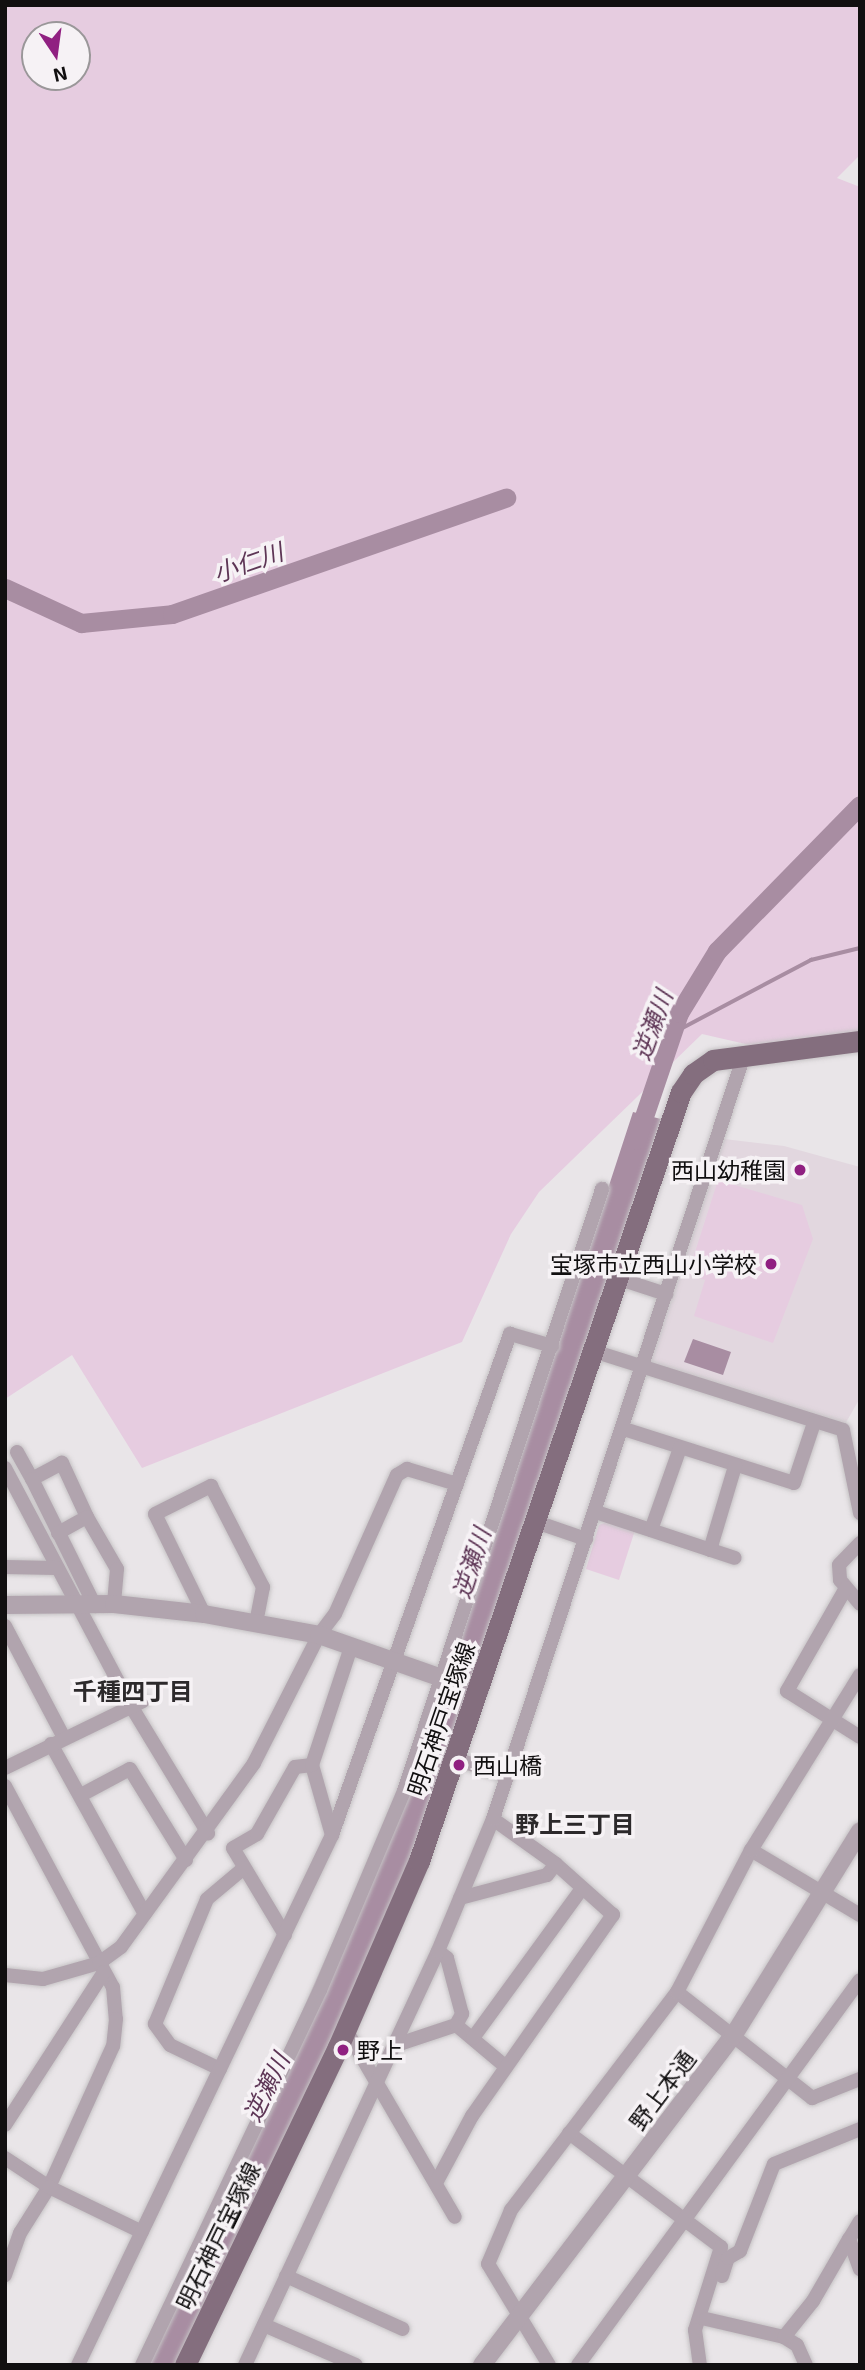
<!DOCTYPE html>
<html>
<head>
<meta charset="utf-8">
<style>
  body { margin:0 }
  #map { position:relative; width:865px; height:2370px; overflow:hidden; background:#e9e5e8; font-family:"Exo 2","Noto Sans JP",sans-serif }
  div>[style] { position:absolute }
  .built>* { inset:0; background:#e2d7df }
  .green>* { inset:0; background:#e6cce0 }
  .water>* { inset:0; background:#a88da2 }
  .stream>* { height:3.5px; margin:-1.75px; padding:0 1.75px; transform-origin:1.75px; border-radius:1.75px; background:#a88da2 }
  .river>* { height:19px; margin:-9.5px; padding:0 9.5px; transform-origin:9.5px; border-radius:9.5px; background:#a88da2 }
  .roads { filter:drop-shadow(0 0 2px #c6c3c5) drop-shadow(0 0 2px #c6c3c5) }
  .minor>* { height:14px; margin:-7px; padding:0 7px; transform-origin:7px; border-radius:7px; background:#b1a4ae }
  .tertiary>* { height:18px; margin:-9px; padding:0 9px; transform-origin:9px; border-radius:9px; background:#b1a4ae }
  .primary>* { height:21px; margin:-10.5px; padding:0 10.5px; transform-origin:10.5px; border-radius:10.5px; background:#846e7e }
  .dots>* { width:19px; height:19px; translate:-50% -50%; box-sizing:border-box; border:4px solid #f6f2f5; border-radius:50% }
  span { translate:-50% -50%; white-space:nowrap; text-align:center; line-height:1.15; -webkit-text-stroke:7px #f6f2f5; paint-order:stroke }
  .poi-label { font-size:23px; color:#110f10 }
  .right { translate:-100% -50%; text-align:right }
  .left { translate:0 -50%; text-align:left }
  .street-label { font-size:23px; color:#110f10 }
  .water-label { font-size:24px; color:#5d3555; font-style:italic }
  .neighbourhood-label { font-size:24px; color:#2c292b; font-weight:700 }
  .frame { position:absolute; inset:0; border:7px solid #110f10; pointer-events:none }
  .north { position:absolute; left:21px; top:21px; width:70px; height:70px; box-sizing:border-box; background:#f6f2f5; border:2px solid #9a9799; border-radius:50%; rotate:167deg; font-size:19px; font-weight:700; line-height:28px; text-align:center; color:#110f10 }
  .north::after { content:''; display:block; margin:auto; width:24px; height:32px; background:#902081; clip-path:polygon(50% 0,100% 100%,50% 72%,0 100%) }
</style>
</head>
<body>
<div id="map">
  <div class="built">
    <i style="clip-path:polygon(724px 1139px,784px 1146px,860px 1167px,860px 1398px,844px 1426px,650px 1362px)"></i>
  </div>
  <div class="green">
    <i style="clip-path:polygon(evenodd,5px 5px,860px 5px,860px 155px,837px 178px,860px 187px,860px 1035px,763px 1048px,702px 1034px,539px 1192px,511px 1234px,462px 1342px,142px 1468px,72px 1355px,5px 1399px,5px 5px,35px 35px,77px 35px,77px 77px,35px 77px,35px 35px)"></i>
    <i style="clip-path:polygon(718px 1180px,802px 1205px,813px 1239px,773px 1343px,694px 1316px,705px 1280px,688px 1274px)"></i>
    <i style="clip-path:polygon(607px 1522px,635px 1530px,619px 1580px,586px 1569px,599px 1525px)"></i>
  </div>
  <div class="water">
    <i style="clip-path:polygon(633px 1112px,661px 1119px,398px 1898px,180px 2365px,146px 2365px,445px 1688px)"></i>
    <i style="clip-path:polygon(693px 1339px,731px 1352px,723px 1375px,684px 1362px)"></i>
  </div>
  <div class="stream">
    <i style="left:675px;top:1032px;width:154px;rotate:-27.9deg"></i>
    <i style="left:811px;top:960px;width:50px;rotate:-13.8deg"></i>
  </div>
  <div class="river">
    <i style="left:5px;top:588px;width:84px;rotate:24.7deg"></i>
    <i style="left:81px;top:623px;width:91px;rotate:-5.6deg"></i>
    <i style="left:172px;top:614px;width:354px;rotate:-19.2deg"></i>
    <i style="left:636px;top:1140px;width:134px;rotate:-71.3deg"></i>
    <i style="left:679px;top:1013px;width:73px;rotate:-58.5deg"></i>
    <i style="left:717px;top:951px;width:204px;rotate:-45.6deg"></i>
  </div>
  <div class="roads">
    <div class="minor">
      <i style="left:617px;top:1278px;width:52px;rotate:18.1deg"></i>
      <i style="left:593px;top:1351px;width:262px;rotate:17.5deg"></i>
      <i style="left:843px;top:1430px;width:85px;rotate:78.4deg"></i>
      <i style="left:624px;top:1429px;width:178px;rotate:17.6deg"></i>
      <i style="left:794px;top:1483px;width:63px;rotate:-71.6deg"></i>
      <i style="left:17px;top:1452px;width:31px;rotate:61deg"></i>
      <i style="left:5px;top:1468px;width:269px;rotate:62.1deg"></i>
      <i style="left:131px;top:1706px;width:149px;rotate:58.8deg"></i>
      <i style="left:596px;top:1512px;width:146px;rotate:18.3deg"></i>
      <i style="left:87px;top:1517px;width:60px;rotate:-114.8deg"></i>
      <i style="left:62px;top:1463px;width:34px;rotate:152deg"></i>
      <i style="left:32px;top:1479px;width:142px;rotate:63.6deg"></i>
      <i style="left:536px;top:1522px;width:53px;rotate:18.8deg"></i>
      <i style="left:651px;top:1530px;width:87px;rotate:-70.5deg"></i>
      <i style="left:58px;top:1533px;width:33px;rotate:-29deg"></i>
      <i style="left:87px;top:1517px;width:60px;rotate:60deg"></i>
      <i style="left:117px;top:1569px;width:35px;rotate:95deg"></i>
      <i style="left:860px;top:1543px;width:30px;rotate:134deg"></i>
      <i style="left:839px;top:1565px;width:15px;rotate:86deg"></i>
      <i style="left:840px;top:1580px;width:31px;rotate:50deg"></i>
      <i style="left:710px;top:1550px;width:88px;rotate:-73.4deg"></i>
      <i style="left:5px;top:1567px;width:51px;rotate:1.1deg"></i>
      <i style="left:846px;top:1588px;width:119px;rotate:119.8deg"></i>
      <i style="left:787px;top:1691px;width:86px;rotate:32.2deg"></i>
      <i style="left:204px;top:1614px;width:111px;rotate:-116.1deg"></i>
      <i style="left:155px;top:1514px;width:63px;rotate:-26.6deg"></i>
      <i style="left:211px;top:1486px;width:114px;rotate:62.8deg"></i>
      <i style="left:263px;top:1587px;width:38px;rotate:101deg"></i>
      <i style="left:5px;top:1626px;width:127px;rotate:62.2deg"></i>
      <i style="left:51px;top:1744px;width:194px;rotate:61.1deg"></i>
      <i style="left:456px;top:1759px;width:54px;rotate:18.4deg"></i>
      <i style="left:312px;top:1765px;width:73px;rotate:74.1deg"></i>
      <i style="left:5px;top:1768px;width:153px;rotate:-25.9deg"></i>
      <i style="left:5px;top:1786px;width:228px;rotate:61.8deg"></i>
      <i style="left:113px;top:1987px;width:32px;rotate:85deg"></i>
      <i style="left:116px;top:2019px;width:27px;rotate:96deg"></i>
      <i style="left:113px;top:2046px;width:155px;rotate:114.4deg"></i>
      <i style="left:49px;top:2187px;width:54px;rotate:122.2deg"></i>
      <i style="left:20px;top:2233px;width:45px;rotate:109.7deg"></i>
      <i style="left:81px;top:1795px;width:55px;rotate:-28deg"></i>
      <i style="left:130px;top:1769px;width:107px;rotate:58.4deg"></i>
      <i style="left:751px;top:1850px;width:127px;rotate:30.8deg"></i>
      <i style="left:460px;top:1898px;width:90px;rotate:-14.8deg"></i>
      <i style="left:547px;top:1875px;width:14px;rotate:-51deg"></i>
      <i style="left:285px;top:1935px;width:101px;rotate:-120.9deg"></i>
      <i style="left:233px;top:1848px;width:28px;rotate:-30deg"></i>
      <i style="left:257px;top:1834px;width:77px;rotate:-60.4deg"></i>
      <i style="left:295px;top:1767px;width:17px;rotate:-7deg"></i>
      <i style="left:312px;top:1765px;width:124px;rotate:-71.7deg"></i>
      <i style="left:5px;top:1975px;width:38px;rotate:6deg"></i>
      <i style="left:43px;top:1979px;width:58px;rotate:-15.9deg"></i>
      <i style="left:99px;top:1963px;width:27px;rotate:-36deg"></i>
      <i style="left:121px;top:1947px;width:227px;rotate:-54.1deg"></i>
      <i style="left:254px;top:1763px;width:144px;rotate:-63.1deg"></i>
      <i style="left:319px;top:1635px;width:26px;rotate:-53deg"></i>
      <i style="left:335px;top:1614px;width:152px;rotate:-66deg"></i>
      <i style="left:397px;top:1475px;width:12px;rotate:-31deg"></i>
      <i style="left:407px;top:1469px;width:52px;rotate:16.7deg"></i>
      <i style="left:677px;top:1992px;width:172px;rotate:38.1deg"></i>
      <i style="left:812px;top:2098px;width:52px;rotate:-21.6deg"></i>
      <i style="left:456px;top:2025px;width:64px;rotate:39.9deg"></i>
      <i style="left:346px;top:2030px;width:216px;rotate:59.8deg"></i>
      <i style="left:473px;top:2038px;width:183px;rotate:-53.9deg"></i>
      <i style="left:395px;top:2041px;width:7px;rotate:16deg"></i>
      <i style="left:402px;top:2043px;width:57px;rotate:-18.4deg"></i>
      <i style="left:456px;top:2025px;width:13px;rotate:-61deg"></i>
      <i style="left:462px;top:2014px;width:58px;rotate:-105deg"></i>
      <i style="left:447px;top:1958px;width:11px;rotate:-142deg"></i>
      <i style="left:220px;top:2069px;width:55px;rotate:-154.4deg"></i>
      <i style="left:170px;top:2045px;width:26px;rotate:-126deg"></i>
      <i style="left:155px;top:2024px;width:135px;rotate:-67.4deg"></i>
      <i style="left:207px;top:1899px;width:48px;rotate:-40deg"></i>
      <i style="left:5px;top:2125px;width:182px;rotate:-57.1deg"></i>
      <i style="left:569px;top:2133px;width:190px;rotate:36.9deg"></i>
      <i style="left:721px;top:2247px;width:87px;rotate:107.4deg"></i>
      <i style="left:695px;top:2330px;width:35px;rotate:82deg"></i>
      <i style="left:5px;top:2158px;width:53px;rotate:33.4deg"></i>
      <i style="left:49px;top:2187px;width:103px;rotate:25.8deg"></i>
      <i style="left:436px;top:2183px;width:76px;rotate:-61.8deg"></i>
      <i style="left:472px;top:2116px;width:246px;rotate:-55deg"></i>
      <i style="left:613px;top:1915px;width:76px;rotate:-138.2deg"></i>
      <i style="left:556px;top:1864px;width:77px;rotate:-144.5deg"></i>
      <i style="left:860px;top:2221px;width:21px;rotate:121deg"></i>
      <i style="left:849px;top:2239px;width:32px;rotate:70deg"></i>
      <i style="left:286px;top:2276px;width:128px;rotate:24.4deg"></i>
      <i style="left:722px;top:2276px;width:19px;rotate:-72deg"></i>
      <i style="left:728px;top:2258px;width:14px;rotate:-30deg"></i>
      <i style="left:740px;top:2251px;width:93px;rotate:-68.7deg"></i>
      <i style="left:774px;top:2164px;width:93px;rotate:-22.1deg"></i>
      <i style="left:706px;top:2319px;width:80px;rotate:13deg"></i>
      <i style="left:784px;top:2337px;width:15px;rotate:32deg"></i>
      <i style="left:797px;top:2345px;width:22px;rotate:66deg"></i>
      <i style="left:264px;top:2325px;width:100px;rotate:23.5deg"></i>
      <i style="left:784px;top:2337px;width:46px;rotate:-51.1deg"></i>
      <i style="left:813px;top:2301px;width:72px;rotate:-59.9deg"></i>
      <i style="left:78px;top:2365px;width:588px;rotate:-64.39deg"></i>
      <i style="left:332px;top:1835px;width:532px;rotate:-70.44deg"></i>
      <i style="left:510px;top:1334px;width:44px;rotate:15.9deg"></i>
      <i style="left:142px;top:2365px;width:415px;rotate:-64.6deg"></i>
      <i style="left:320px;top:1990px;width:216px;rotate:-67.1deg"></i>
      <i style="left:404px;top:1791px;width:634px;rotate:-71.79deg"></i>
      <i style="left:245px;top:2365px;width:457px;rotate:-65deg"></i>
      <i style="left:438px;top:1951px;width:143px;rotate:-67.4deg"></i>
      <i style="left:493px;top:1819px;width:804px;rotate:-71.81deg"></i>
      <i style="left:549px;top:2365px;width:118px;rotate:-121.1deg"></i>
      <i style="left:488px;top:2264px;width:59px;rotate:-66.9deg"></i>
      <i style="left:511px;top:2210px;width:274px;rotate:-52.7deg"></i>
      <i style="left:677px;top:1992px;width:160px;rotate:-62.5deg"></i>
      <i style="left:751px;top:1850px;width:206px;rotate:-58.1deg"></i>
      <i style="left:578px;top:2365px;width:477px;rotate:-53.8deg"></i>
    </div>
    <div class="tertiary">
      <i style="left:5px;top:1605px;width:109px;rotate:-0.5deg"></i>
      <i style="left:114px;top:1604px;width:91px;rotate:6.3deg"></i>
      <i style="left:204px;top:1614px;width:117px;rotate:10.3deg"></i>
      <i style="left:319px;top:1635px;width:170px;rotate:19.3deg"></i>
      <i style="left:482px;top:2365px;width:414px;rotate:-52.7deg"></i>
      <i style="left:733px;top:2036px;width:241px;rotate:-58.2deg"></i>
    </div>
    <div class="primary">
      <i style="left:185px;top:2365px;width:353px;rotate:-64.3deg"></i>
      <i style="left:338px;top:2047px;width:203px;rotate:-66.5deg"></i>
      <i style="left:419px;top:1861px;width:812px;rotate:-71.19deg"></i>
      <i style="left:681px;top:1092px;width:22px;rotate:-56deg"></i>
      <i style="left:693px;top:1074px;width:24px;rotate:-35deg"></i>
      <i style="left:713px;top:1060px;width:148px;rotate:-7.4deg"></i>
    </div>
  </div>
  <div class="dots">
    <i style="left:800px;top:1170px;background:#902081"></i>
    <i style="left:771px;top:1264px;background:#902081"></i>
    <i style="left:459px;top:1765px;background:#902081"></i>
    <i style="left:343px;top:2050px;background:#902081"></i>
  </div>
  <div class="poi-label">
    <span class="right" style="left:786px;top:1170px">西山幼稚園</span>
    <span class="right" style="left:757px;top:1264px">宝塚市立西山小学校</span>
    <span class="left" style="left:473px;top:1765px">西山橋</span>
    <span class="left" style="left:357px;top:2050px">野上</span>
  </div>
  <div class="street-label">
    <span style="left:441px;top:1719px;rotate:-71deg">明石神戸宝塚線</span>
    <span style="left:662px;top:2090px;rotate:-53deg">野上本通</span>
    <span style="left:218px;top:2236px;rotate:-64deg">明石神戸宝塚線</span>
  </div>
  <div class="water-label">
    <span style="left:248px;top:562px;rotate:-19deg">小仁川</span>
    <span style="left:652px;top:1025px;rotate:-70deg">逆瀬川</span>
    <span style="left:471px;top:1563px;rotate:-72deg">逆瀬川</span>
    <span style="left:266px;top:2087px;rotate:-64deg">逆瀬川</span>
  </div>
  <div class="neighbourhood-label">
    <span style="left:133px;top:1691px">千種四丁目</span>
    <span style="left:575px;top:1824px">野上三丁目</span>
  </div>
  <div class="frame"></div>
  <div class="north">N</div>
</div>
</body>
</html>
